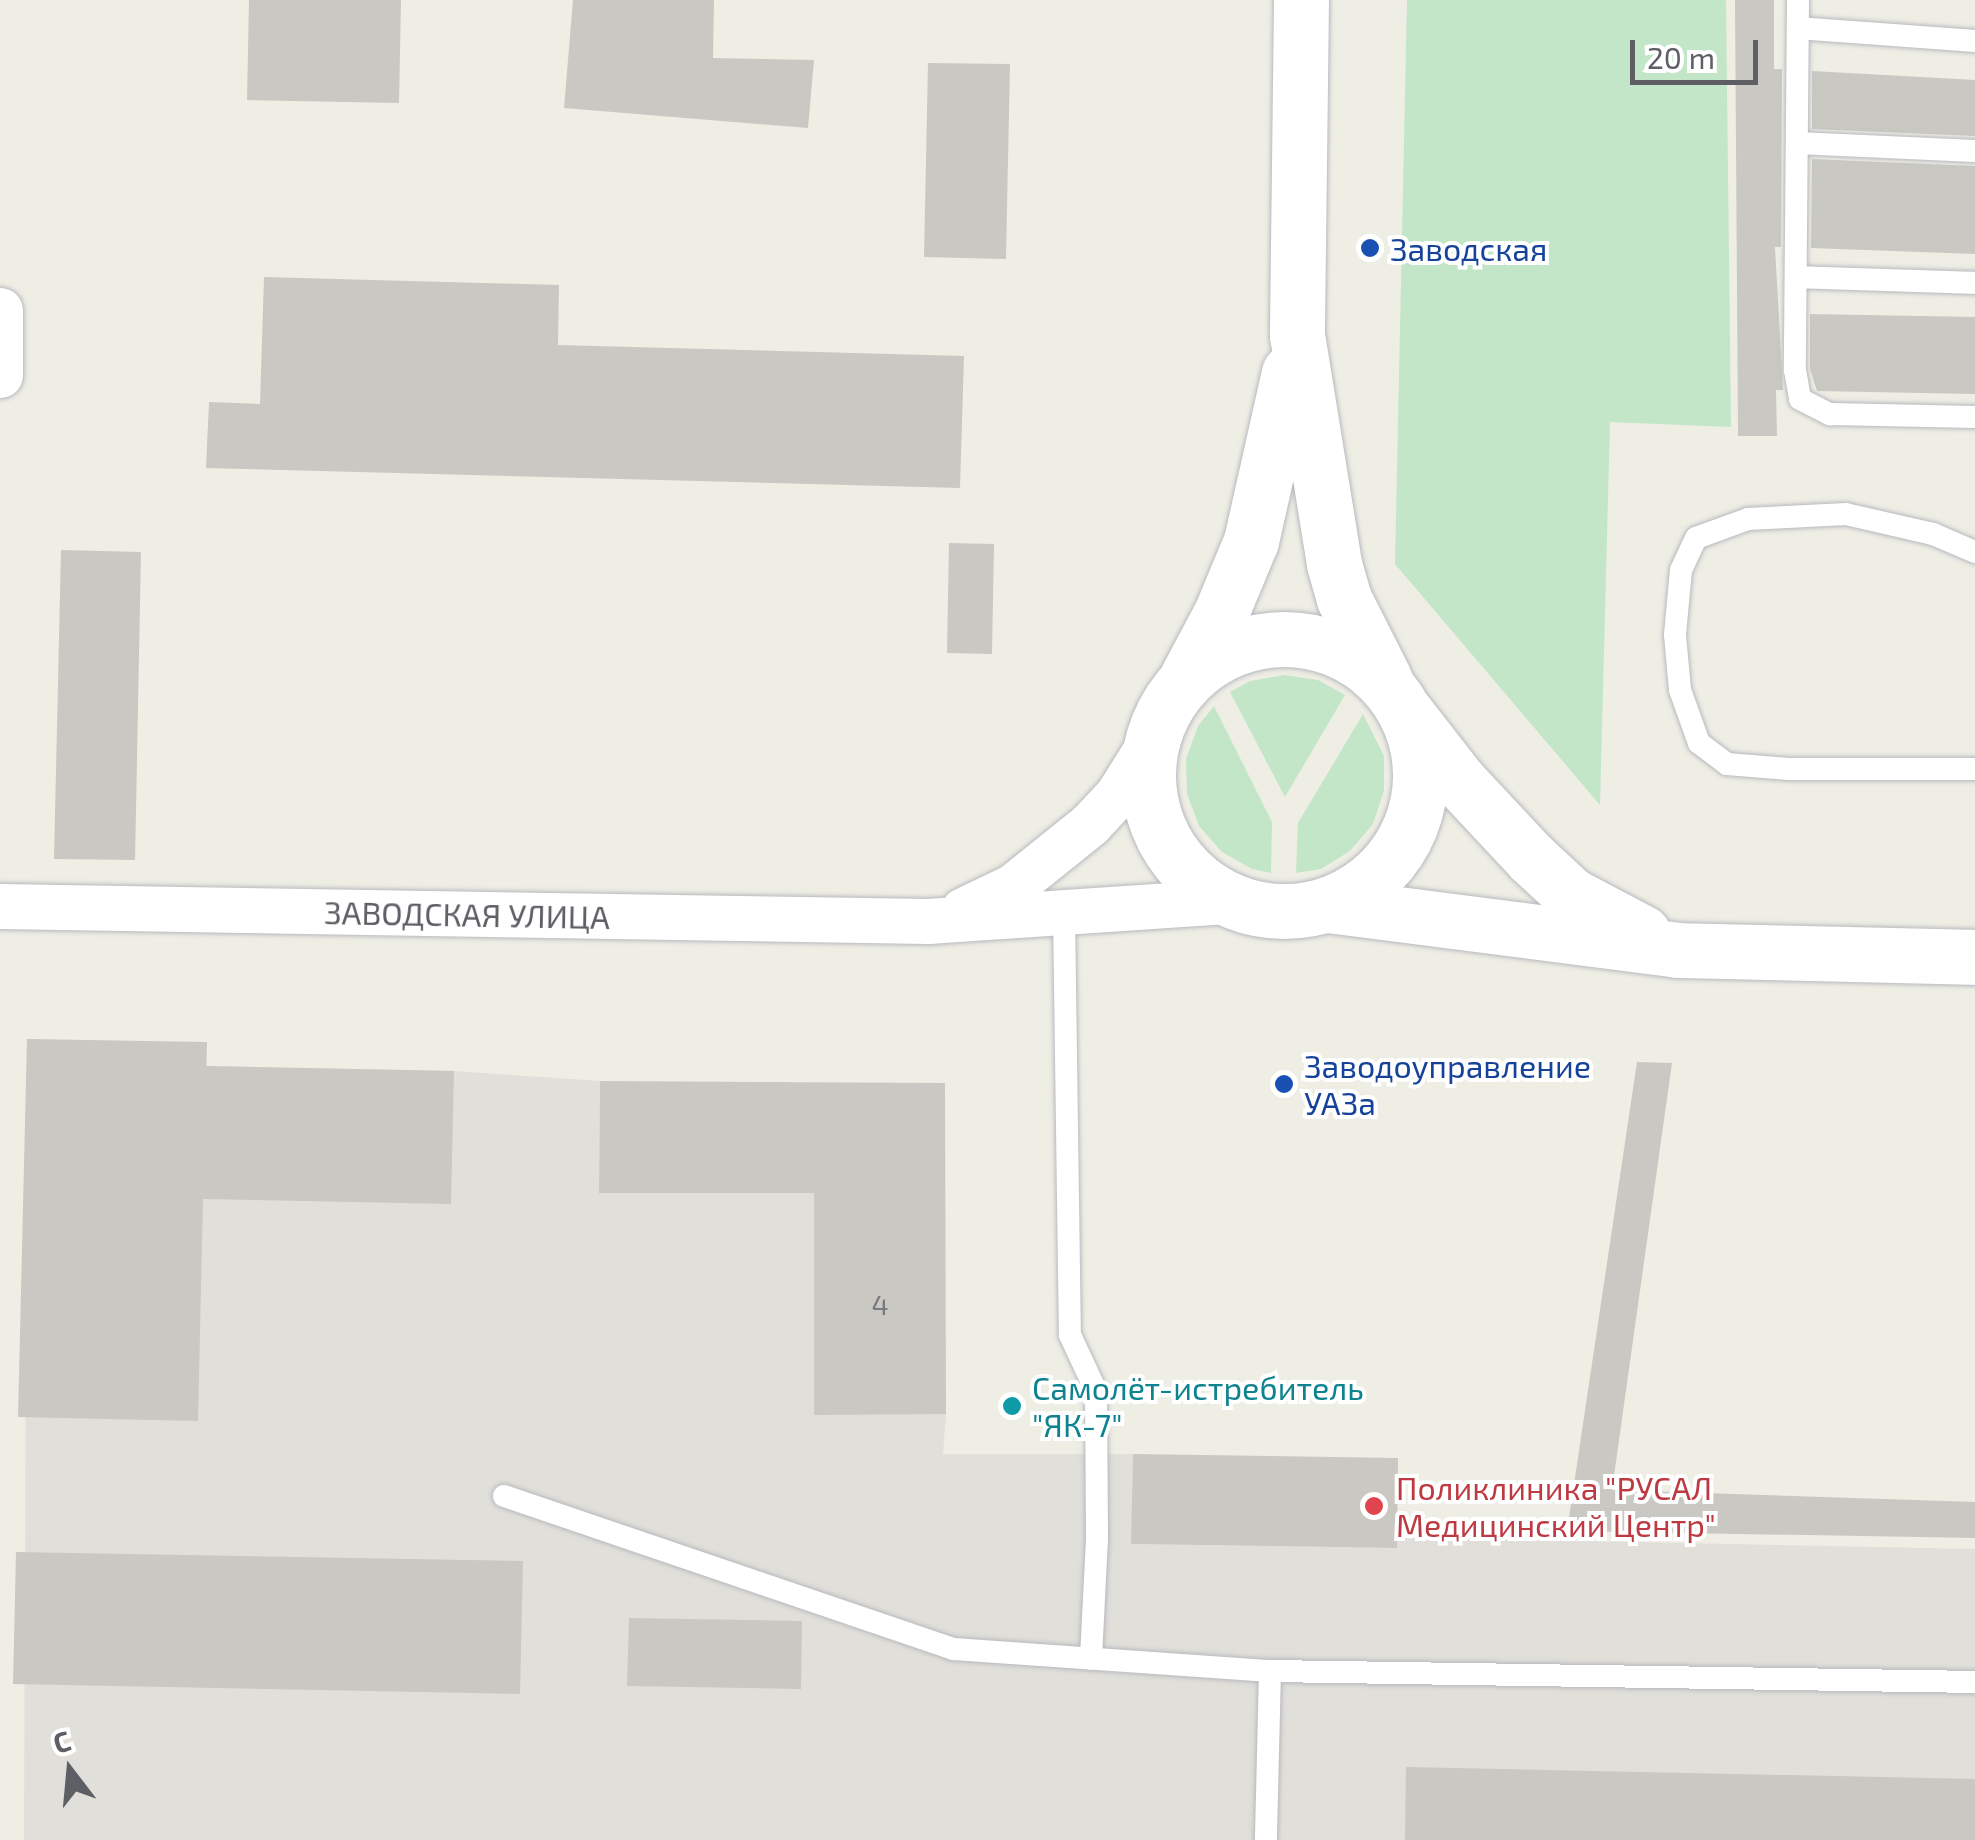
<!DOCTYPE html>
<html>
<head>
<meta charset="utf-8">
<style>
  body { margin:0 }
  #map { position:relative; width:1975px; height:1840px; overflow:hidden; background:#efeee5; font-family:"Exo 2",sans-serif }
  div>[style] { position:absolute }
  .industrial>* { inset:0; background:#e1dfd9 }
  .green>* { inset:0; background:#c2e6c7 }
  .building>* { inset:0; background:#cac8c2 }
  .roads { filter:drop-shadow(0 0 2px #b7b9bf) drop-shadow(0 0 2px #b7b9bf) }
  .service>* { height:22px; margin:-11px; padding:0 11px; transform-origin:11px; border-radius:11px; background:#fff }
  .minor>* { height:45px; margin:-22.5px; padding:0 22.5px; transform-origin:22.5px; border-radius:22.5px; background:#fff }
  .tertiary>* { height:55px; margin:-27.5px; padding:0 27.5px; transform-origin:27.5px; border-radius:27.5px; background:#fff }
  .secondary>* { height:55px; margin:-27.5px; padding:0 27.5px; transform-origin:27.5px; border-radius:27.5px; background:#fff }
  .secondary>.ring { margin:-27.5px; padding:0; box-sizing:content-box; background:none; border:55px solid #fff; border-radius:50% }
  .dots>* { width:28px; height:28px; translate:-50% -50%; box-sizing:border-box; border:5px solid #fff; border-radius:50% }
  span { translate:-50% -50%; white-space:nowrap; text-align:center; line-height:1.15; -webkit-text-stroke:8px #fff; paint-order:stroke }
  .number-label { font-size:28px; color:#78797c }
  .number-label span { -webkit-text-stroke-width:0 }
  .transit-label { font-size:32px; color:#164399 }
  .left { translate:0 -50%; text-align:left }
  .street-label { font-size:32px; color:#5d5f65 }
  .culture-label { font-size:32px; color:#0d838f }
  .health-label { font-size:32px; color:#be3a42 }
  .north { position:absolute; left:20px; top:1720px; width:100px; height:100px; -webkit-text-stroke:8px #fff; paint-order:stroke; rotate:344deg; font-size:28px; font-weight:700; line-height:40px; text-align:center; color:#5d5f65 }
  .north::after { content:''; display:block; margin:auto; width:35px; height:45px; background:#5d5f65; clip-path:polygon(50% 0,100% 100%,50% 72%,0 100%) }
  .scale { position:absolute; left:1630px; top:40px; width:128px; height:45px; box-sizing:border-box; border:5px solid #5d5f65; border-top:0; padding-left:12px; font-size:30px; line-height:35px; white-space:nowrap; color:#5d5f65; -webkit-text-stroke:8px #fff; paint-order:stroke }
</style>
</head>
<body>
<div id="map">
  <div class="industrial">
    <i style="clip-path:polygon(27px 1039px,207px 1043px,207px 1066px,454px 1071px,600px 1081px,599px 1192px,814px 1193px,815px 1414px,946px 1414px,943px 1454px,1133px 1454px,1132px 1544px,1396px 1548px,1397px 1537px,1975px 1549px,1975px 1840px,24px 1840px)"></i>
  </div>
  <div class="green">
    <i style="clip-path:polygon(1407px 0,1726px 0,1731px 427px,1610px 422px,1600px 805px,1395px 564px)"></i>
    <i style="clip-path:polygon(1284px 675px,1318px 680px,1345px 695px,1285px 797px,1230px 692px,1250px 681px)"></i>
    <i style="clip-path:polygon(1214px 706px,1272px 822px,1271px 873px,1252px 869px,1222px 852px,1199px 826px,1187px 794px,1186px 759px,1198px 726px)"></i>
    <i style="clip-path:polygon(1363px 714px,1384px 756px,1384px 791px,1373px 824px,1350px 851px,1321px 869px,1296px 873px,1298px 823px)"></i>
  </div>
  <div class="building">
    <i style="clip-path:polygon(249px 0,401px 0,399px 103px,247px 100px)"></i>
    <i style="clip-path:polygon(573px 0,714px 0,713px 58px,814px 60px,808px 128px,564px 108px)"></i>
    <i style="clip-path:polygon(1735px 0,1774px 0,1774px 69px,1782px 69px,1781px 247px,1775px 247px,1783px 390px,1776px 390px,1777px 436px,1738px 436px)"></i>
    <i style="clip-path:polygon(928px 63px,1010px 64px,1006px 259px,924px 257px)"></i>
    <i style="clip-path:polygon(1812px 71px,1975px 80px,1975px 136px,1812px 129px)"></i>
    <i style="clip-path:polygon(1812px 159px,1975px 166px,1975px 254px,1811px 248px)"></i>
    <i style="clip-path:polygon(264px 277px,559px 285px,558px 345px,964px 356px,960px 488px,206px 468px,209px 402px,260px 404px)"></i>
    <i style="clip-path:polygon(1810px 314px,1975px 317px,1975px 394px,1817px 391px,1810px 369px)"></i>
    <i style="clip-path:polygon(949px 543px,994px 544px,992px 654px,947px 653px)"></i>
    <i style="clip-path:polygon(61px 550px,141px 552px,135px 860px,54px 859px)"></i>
    <i style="clip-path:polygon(27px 1039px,207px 1042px,206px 1066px,454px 1071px,451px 1204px,203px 1199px,198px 1421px,18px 1417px)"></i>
    <i style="clip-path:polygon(1637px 1062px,1672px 1063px,1612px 1490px,1975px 1502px,1975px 1538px,1567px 1531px)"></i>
    <i style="clip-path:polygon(600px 1081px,945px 1083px,946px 1414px,814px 1415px,814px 1193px,599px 1193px)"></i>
    <i style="clip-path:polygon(1133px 1454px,1398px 1458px,1397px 1548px,1131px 1544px)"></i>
    <i style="clip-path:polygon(16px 1552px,523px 1561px,520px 1694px,13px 1684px)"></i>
    <i style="clip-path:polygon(629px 1618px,802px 1621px,801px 1689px,627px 1686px)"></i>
    <i style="clip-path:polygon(1406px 1767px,1975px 1779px,1975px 1840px,1405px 1840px)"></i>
  </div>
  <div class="roads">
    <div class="service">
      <i style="left:1798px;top:0;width:370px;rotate:90.5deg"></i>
      <i style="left:1795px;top:370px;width:29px;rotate:80deg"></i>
      <i style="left:1800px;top:399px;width:34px;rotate:27deg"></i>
      <i style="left:1830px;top:414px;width:145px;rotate:1.2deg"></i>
      <i style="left:1798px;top:28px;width:177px;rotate:4.2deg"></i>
      <i style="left:1797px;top:143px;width:178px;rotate:2.6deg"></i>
      <i style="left:1796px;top:277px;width:179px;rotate:1.9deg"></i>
      <i style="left:1975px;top:552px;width:46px;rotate:-156.8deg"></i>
      <i style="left:1933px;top:534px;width:89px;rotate:-167.1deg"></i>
      <i style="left:1846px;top:514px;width:98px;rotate:177.1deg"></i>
      <i style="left:1748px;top:519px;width:55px;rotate:159.9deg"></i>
      <i style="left:1696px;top:538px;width:35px;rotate:115deg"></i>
      <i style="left:1681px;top:570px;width:65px;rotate:95.3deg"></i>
      <i style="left:1675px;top:635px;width:55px;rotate:84.8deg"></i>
      <i style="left:1680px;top:690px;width:56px;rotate:70.3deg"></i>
      <i style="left:1699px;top:743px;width:35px;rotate:37deg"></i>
      <i style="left:1727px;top:764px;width:62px;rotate:4.6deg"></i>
      <i style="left:1789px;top:769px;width:186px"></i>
      <i style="left:1064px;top:912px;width:423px;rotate:89.2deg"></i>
      <i style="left:1070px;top:1335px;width:62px;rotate:65.1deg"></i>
      <i style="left:1096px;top:1391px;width:148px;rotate:89.6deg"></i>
      <i style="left:1097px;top:1539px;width:120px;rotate:92.9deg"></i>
      <i style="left:504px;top:1496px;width:475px;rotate:18.8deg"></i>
      <i style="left:954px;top:1649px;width:317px;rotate:4deg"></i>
      <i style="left:1270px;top:1671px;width:169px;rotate:91.4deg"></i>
      <i style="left:1270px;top:1671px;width:705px;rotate:0.89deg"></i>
    </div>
    <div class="minor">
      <i style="left:0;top:310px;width:65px;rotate:90deg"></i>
      <i style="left:0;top:906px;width:928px;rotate:0.93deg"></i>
      <i style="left:928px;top:921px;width:303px;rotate:-3.8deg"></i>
      <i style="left:963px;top:910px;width:55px;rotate:-25.6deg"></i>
      <i style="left:1013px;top:886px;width:99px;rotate:-38.8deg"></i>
      <i style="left:1090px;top:824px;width:41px;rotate:-47deg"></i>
      <i style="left:1118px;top:794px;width:62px;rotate:-58.1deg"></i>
    </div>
    <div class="tertiary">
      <i style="left:1406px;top:713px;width:88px;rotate:52deg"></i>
      <i style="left:1460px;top:782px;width:104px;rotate:46.9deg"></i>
      <i style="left:1531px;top:858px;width:54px;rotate:42.8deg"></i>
      <i style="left:1571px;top:895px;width:81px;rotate:27.8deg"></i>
      <i style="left:1328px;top:905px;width:352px;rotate:7.3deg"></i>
      <i style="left:1677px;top:950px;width:298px;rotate:1.3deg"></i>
    </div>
    <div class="secondary">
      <i style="left:1301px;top:0;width:335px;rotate:90.7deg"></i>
      <i style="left:1297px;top:335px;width:232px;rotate:80.8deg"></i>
      <i style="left:1334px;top:564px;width:36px;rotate:74deg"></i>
      <i style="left:1344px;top:599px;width:89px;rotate:63.1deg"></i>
      <i class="ring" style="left:1148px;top:639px;width:217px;height:217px"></i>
      <i style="left:1187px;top:677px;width:72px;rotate:-62deg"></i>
      <i style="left:1221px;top:613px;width:78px;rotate:-67.4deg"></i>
      <i style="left:1251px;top:541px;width:173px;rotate:-77.3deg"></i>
    </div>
  </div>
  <div class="dots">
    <i style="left:1370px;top:248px;background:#1a4fb4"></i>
    <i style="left:1284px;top:1084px;background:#1a4fb4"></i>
    <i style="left:1012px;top:1406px;background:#0f9aa8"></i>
    <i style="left:1374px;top:1506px;background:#e0444e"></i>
  </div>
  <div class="number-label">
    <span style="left:880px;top:1304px">4</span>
  </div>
  <div class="transit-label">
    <span class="left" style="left:1390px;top:248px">Заводская</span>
    <span class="left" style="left:1304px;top:1084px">Заводоуправление<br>УАЗа</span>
  </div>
  <div class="street-label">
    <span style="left:467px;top:914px;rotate:1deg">ЗАВОДСКАЯ УЛИЦА</span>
  </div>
  <div class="culture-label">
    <span class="left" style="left:1032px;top:1406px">Самолёт-истребитель<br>"ЯК-7"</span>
  </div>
  <div class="health-label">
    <span class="left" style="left:1396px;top:1506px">Поликлиника "РУСАЛ<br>Медицинский Центр"</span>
  </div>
  <div class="north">С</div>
  <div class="scale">20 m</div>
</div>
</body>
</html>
